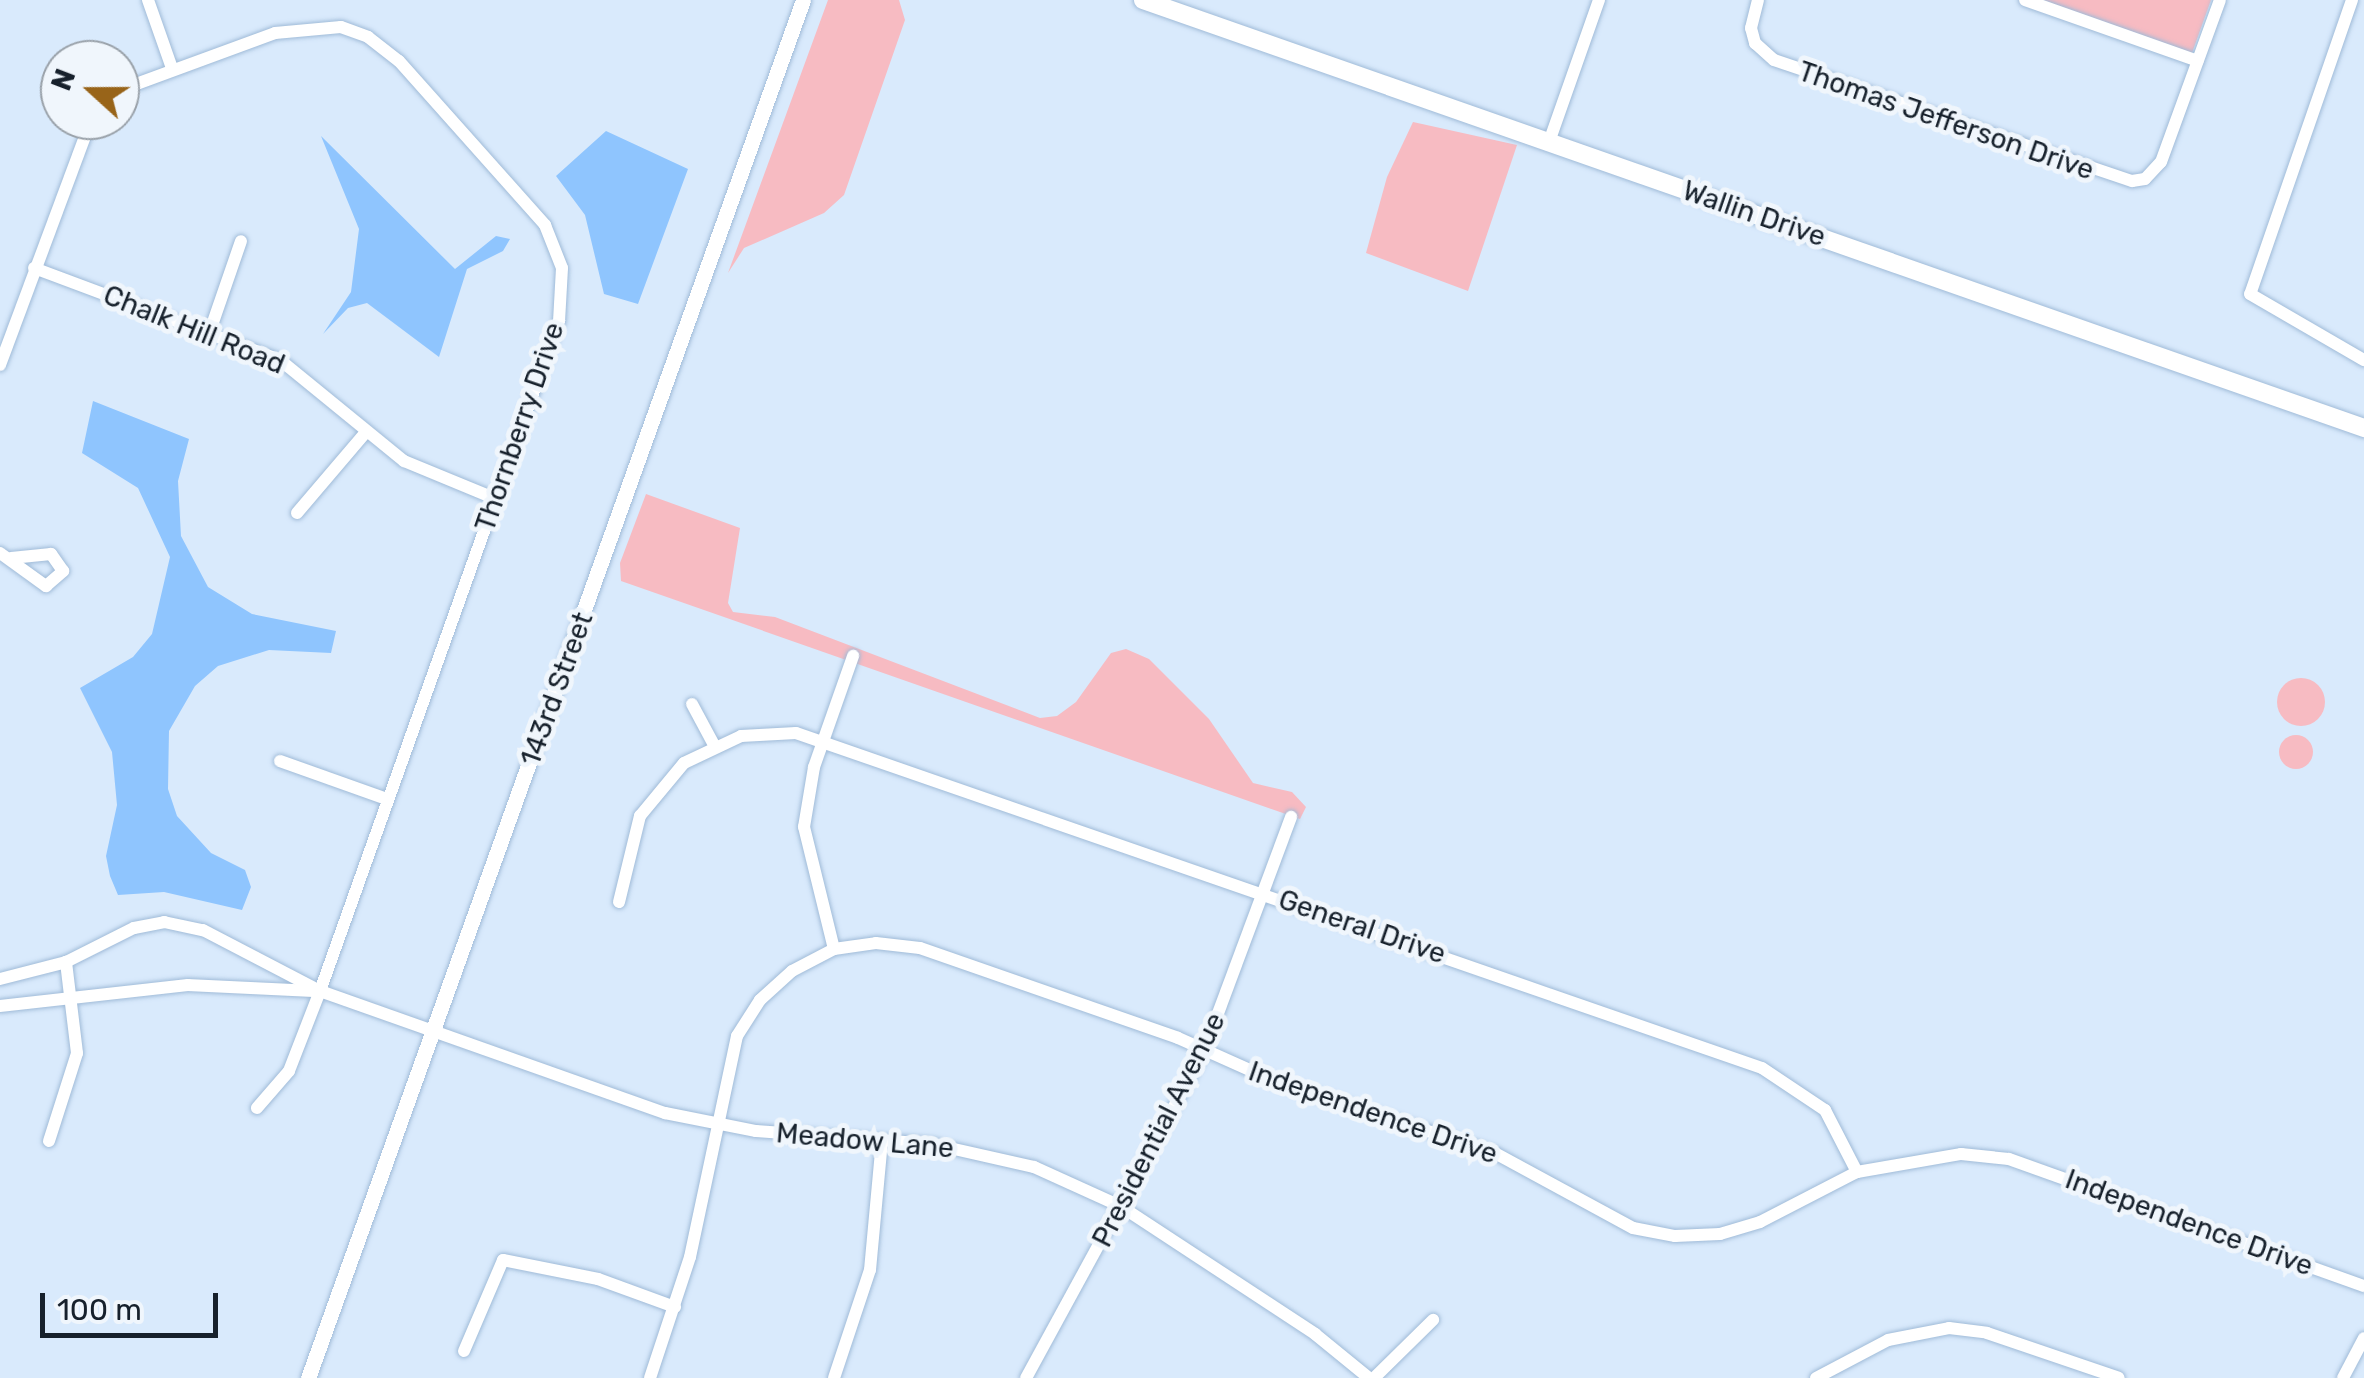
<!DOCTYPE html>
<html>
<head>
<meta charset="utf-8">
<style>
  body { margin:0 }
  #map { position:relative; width:2364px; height:1378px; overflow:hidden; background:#d9eafc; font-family:Rubik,sans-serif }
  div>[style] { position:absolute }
  .green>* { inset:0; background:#f7bbc2 }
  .round { border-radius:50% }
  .water>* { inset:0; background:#8fc5fe }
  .roads { filter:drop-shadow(0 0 2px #a0bbd8) drop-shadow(0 0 2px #a0bbd8) }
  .minor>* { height:12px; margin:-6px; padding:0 6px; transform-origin:6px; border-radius:6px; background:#fff }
  .tertiary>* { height:15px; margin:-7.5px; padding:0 7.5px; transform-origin:7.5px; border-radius:7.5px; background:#fff }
  .secondary>* { height:18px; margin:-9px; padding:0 9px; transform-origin:9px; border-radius:9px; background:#fff }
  span { translate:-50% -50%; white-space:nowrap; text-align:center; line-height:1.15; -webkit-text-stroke:10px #f0f6fc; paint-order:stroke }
  .street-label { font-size:28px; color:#17212c }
  .north { position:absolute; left:40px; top:40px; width:100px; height:100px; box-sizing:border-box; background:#f0f6fc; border:2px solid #99a1a9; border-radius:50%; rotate:291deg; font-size:28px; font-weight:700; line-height:40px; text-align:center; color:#17212c }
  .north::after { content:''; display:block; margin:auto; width:35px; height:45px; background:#986419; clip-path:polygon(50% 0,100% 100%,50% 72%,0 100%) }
  .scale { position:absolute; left:40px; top:1293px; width:178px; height:45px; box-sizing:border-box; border:5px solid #17212c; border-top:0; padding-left:12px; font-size:30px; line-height:35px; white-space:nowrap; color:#17212c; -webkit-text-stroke:8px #f0f6fc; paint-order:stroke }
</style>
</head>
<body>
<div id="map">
  <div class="green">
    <i style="clip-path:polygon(828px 0,899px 0,905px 20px,844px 195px,824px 213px,744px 248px,728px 273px)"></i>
    <i style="clip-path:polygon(2043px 0,2211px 0,2192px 53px)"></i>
    <i style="clip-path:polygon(1413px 122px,1517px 145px,1468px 291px,1366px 253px,1387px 177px)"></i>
    <i style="clip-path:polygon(646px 494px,740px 528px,728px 603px,733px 612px,775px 617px,1040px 718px,1057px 716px,1076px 702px,1111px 653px,1126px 649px,1149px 659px,1209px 719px,1253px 783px,1292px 792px,1306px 807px,1300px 819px,621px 581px,620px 563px)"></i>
    <i class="round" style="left:2277px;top:678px;width:48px;height:48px"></i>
    <i class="round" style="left:2279px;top:735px;width:34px;height:34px"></i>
  </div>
  <div class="water">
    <i style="clip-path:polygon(606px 131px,688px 169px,638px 304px,604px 294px,585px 215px,556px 176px)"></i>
    <i style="clip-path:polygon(321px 136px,455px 269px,496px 236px,510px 239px,503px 251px,467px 269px,439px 357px,367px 303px,348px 308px,323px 334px,351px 292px,359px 229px)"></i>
    <i style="clip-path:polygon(93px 401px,189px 439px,178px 481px,181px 536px,208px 587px,252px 614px,336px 631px,331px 653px,269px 650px,218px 666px,195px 686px,169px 731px,168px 789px,177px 816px,211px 853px,245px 870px,251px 887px,242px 910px,164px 892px,118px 895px,110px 876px,106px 856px,117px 805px,112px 752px,80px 688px,133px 657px,152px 634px,170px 557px,138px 488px,82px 453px)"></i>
  </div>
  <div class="roads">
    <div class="minor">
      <i style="left:148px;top:0;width:72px;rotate:70.6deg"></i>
      <i style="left:1758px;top:0;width:29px;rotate:104deg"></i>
      <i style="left:1751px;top:28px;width:16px;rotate:75deg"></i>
      <i style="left:1755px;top:43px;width:25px;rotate:42deg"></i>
      <i style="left:1774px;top:60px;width:378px;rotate:18.7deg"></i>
      <i style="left:2132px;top:181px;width:13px;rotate:-9deg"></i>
      <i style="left:2145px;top:179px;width:23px;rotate:-47deg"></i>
      <i style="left:2161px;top:162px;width:172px;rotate:-70deg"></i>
      <i style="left:2025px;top:0;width:183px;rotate:19.4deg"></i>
      <i style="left:2352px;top:0;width:311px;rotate:109.1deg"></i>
      <i style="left:2250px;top:294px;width:132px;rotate:30.1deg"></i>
      <i style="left:120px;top:90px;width:165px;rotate:-20.2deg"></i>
      <i style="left:275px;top:33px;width:66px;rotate:-5.2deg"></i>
      <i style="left:341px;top:27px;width:29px;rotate:20deg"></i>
      <i style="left:368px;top:37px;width:39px;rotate:38deg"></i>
      <i style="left:399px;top:61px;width:220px;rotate:48.3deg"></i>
      <i style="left:545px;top:225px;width:46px;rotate:68.4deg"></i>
      <i style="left:562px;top:268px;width:53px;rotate:93.2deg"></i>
      <i style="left:559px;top:321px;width:711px;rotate:109.63deg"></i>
      <i style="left:320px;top:991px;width:86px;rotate:111.2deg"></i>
      <i style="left:289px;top:1071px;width:49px;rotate:130.9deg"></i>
      <i style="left:1549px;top:142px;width:151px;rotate:-70.6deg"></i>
      <i style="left:34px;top:268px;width:263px;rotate:20.5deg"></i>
      <i style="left:280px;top:360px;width:160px;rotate:39.2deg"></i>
      <i style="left:404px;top:461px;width:100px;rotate:22.4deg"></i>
      <i style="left:210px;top:331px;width:95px;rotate:-71deg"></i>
      <i style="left:0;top:365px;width:261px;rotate:-69.6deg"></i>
      <i style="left:297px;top:513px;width:105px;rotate:-49.6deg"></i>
      <i style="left:0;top:553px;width:57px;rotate:35.7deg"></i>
      <i style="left:46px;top:586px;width:23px;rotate:-41deg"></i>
      <i style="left:63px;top:571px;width:21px;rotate:-125deg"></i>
      <i style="left:51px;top:554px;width:40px;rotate:174.3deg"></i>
      <i style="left:692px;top:704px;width:47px;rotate:61.8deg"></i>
      <i style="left:280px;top:761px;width:114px;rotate:19.6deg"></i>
      <i style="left:619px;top:902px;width:89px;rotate:-76.3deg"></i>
      <i style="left:640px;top:816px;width:69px;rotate:-50.3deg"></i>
      <i style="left:684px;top:763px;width:63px;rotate:-25.3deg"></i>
      <i style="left:741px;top:736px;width:55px;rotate:-3.1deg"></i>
      <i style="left:796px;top:733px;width:1022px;rotate:19.13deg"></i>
      <i style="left:1762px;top:1068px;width:76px;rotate:33.7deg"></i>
      <i style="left:1825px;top:1110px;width:70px;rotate:62.7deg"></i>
      <i style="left:834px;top:949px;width:126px;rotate:-103.8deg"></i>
      <i style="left:804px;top:827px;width:61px;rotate:-80.5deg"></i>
      <i style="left:814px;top:767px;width:118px;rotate:-70.6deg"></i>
      <i style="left:0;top:979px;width:68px;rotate:-14.4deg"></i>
      <i style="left:66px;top:962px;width:76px;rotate:-26.6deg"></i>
      <i style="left:134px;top:928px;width:31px;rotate:-11deg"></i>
      <i style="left:164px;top:922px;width:40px;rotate:12deg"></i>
      <i style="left:203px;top:930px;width:132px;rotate:27.5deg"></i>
      <i style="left:320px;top:991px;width:366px;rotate:19.5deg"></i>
      <i style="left:665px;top:1113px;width:93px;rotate:11.2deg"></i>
      <i style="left:756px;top:1131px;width:176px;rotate:4.2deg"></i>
      <i style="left:932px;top:1144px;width:105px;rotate:12.7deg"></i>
      <i style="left:1034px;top:1167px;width:97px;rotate:24.4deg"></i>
      <i style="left:1122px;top:1207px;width:231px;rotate:33.3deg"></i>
      <i style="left:1315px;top:1334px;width:70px;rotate:39.2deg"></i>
      <i style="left:0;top:1006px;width:189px;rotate:-6.4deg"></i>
      <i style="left:188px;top:985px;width:125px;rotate:2.7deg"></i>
      <i style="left:49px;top:1141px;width:92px;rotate:-72.3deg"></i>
      <i style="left:77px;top:1053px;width:92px;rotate:-96.9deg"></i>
      <i style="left:464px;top:1351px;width:99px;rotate:-66.8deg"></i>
      <i style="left:503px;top:1260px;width:97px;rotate:11.3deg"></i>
      <i style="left:598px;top:1279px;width:82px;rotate:20deg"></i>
      <i style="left:650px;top:1378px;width:127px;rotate:-71.7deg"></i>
      <i style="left:690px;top:1257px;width:226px;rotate:-78deg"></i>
      <i style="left:737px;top:1036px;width:43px;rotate:-57.4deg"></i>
      <i style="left:760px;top:1000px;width:43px;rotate:-42.2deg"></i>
      <i style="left:792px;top:971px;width:47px;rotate:-27.6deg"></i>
      <i style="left:834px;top:949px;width:42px;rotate:-8.1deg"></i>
      <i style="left:876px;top:943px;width:44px;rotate:6.5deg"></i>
      <i style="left:920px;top:948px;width:273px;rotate:19.2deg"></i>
      <i style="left:1178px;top:1038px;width:105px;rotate:24.1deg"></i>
      <i style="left:1274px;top:1081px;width:230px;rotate:18deg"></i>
      <i style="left:1493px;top:1152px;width:159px;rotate:28.5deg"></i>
      <i style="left:1633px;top:1228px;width:43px;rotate:10.8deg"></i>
      <i style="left:1675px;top:1236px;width:45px;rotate:-2.5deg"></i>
      <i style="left:1720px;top:1234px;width:42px;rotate:-16.7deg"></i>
      <i style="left:1760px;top:1222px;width:109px;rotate:-27.3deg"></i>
      <i style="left:1857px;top:1172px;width:106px;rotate:-9.8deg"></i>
      <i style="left:1961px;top:1154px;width:48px;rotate:5.9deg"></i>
      <i style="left:2009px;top:1159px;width:377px;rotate:19.7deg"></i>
      <i style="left:834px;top:1378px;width:114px;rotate:-71.6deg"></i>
      <i style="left:870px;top:1270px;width:130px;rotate:-84.7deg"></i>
      <i style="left:1026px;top:1378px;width:372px;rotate:-61.4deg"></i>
      <i style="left:1204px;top:1051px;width:250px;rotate:-69.6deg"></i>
      <i style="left:1374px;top:1378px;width:83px;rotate:-44.5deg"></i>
      <i style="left:1816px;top:1378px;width:81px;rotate:-27.8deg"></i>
      <i style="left:1888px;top:1340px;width:62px;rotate:-11.1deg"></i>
      <i style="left:1949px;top:1328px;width:38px;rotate:7deg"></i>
      <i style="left:1987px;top:1333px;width:139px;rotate:18.8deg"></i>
      <i style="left:2343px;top:1378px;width:45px;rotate:-62.3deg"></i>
    </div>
    <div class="tertiary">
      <i style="left:308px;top:1378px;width:1464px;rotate:-70.24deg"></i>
    </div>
    <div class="secondary">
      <i style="left:1143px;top:0;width:1294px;rotate:19.32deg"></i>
    </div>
  </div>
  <div class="street-label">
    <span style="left:1946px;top:121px;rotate:19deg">Thomas Jefferson Drive</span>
    <span style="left:1754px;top:214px;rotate:19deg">Wallin Drive</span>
    <span style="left:194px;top:330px;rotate:22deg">Chalk Hill Road</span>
    <span style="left:520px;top:427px;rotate:-71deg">Thornberry Drive</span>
    <span style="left:557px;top:689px;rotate:-70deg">143rd Street</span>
    <span style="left:1362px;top:927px;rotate:19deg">General Drive</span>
    <span style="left:1373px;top:1113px;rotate:19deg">Independence Drive</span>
    <span style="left:1159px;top:1130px;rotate:-63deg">Presidential Avenue</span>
    <span style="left:865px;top:1141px;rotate:5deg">Meadow Lane</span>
    <span style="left:2189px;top:1223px;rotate:20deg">Independence Drive</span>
  </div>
  <div class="north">N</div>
  <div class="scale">100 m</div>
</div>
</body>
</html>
